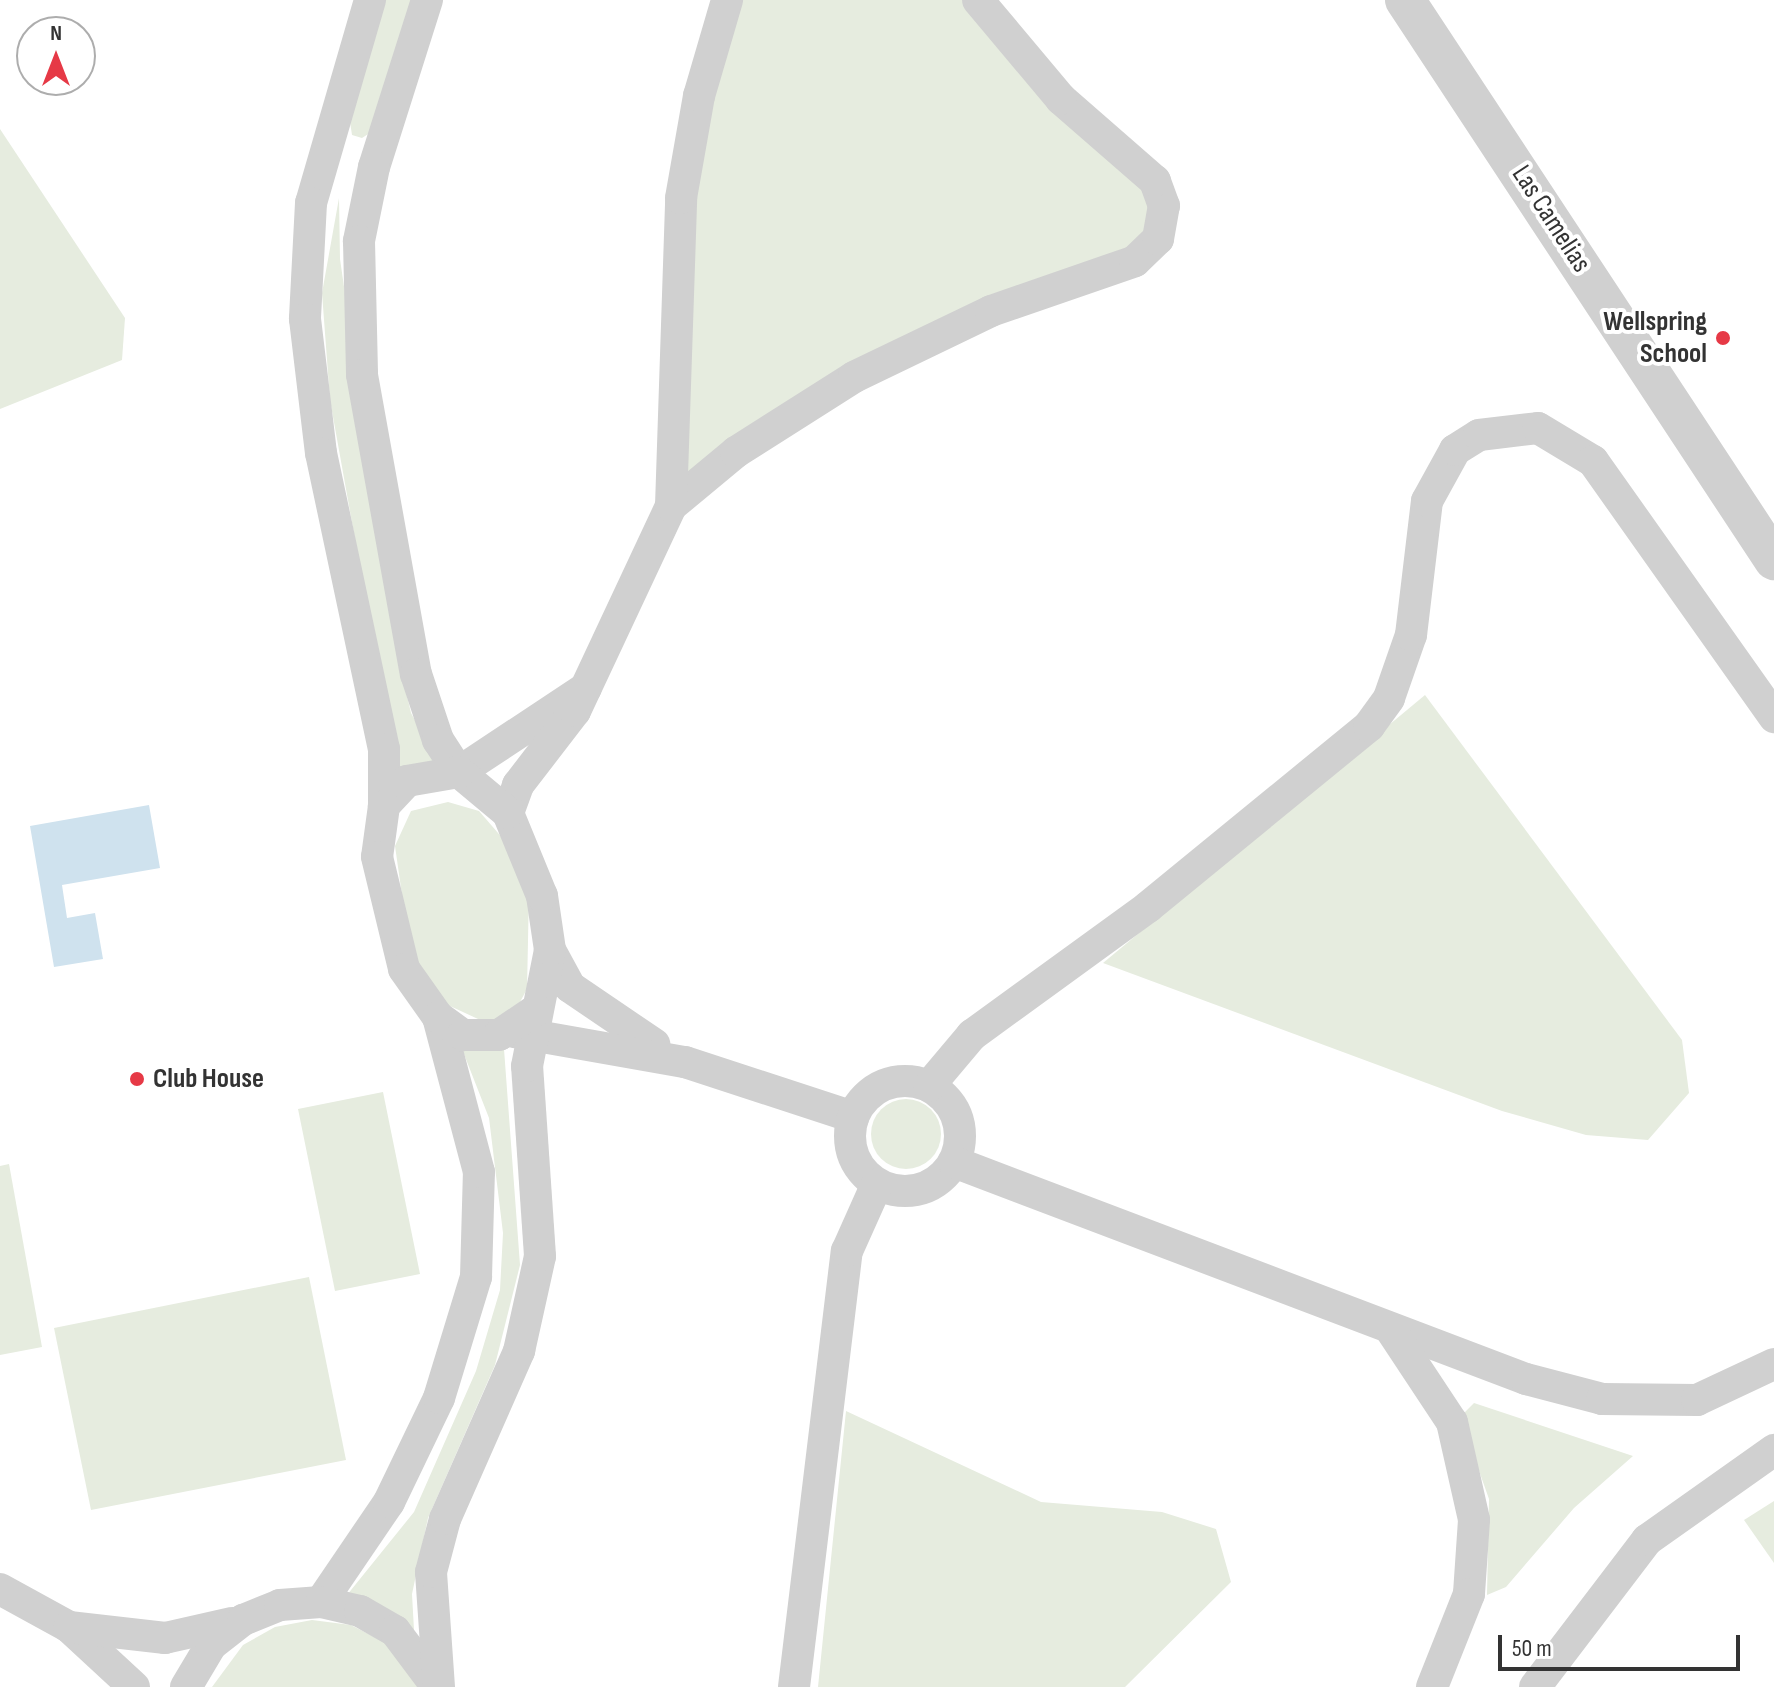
<!DOCTYPE html>
<html>
<head>
<meta charset="utf-8">
<style>
  body { margin:0 }
  #map { position:relative; width:1774px; height:1687px; overflow:hidden; background:#fff; font-family:"Sofia Sans Condensed",sans-serif }
  div>[style] { position:absolute }
  .green>* { inset:0; background:#e6ecdf }
  .round { border-radius:50% }
  .water>* { inset:0; background:#cfe2ee }
  .minor>* { height:32px; margin:-16px; padding:0 16px; transform-origin:16px; border-radius:16px; background:#d0d0d0 }
  .minor>.ring { margin:-16px; padding:0; box-sizing:content-box; background:none; border:32px solid #d0d0d0; border-radius:50% }
  .tertiary>* { height:40px; margin:-20px; padding:0 20px; transform-origin:20px; border-radius:20px; background:#d0d0d0 }
  .dots>* { width:22px; height:22px; translate:-50% -50%; box-sizing:border-box; border:4px solid #fff; border-radius:50% }
  span { translate:-50% -50%; white-space:nowrap; text-align:center; line-height:1.15; -webkit-text-stroke:8px #fff; paint-order:stroke }
  .street-label { font-size:28px; color:#333 }
  .poi-label { font-size:28px; color:#333; font-weight:700 }
  .right { translate:-100% -50%; text-align:right }
  .left { translate:0 -50%; text-align:left }
  .north { position:absolute; left:16px; top:16px; width:80px; height:80px; box-sizing:border-box; background:#fff; border:2px solid #adadad; border-radius:50%; rotate:0deg; font-size:22px; font-weight:700; line-height:32px; text-align:center; color:#333 }
  .north::after { content:''; display:block; margin:auto; width:28px; height:36px; background:#e63946; clip-path:polygon(50% 0,100% 100%,50% 72%,0 100%) }
  .scale { position:absolute; left:1498px; top:1635px; width:242px; height:36px; box-sizing:border-box; border:4px solid #333; border-top:0; padding-left:10px; font-size:24px; line-height:28px; white-space:nowrap; color:#333; -webkit-text-stroke:6px #fff; paint-order:stroke }
</style>
</head>
<body>
<div id="map">
  <div class="green">
    <i style="clip-path:polygon(385px 0,414px 0,373px 131px,362px 138px,352px 135px,350px 122px)"></i>
    <i style="clip-path:polygon(725px 0,978px 0,1142px 165px,1158px 239px,991px 311px,671px 506px,681px 198px)"></i>
    <i style="clip-path:polygon(0 129px,125px 318px,122px 360px,0 409px)"></i>
    <i style="clip-path:polygon(339px 198px,340px 259px,397px 653px,411px 713px,437px 761px,397px 773px,330px 400px,322px 293px)"></i>
    <i style="clip-path:polygon(1425px 695px,1682px 1040px,1689px 1093px,1648px 1140px,1586px 1135px,1502px 1111px,1103px 963px)"></i>
    <i style="clip-path:polygon(448px 802px,479px 811px,512px 849px,529px 892px,527px 989px,513px 1015px,491px 1025px,437px 1000px,409px 944px,395px 846px,411px 811px)"></i>
    <i style="clip-path:polygon(462px 1049px,504px 1049px,520px 1265px,495px 1365px,428px 1518px,412px 1594px,414px 1630px,347px 1595px,414px 1512px,476px 1371px,500px 1290px,503px 1233px,489px 1118px)"></i>
    <i style="clip-path:polygon(383px 1092px,420px 1274px,335px 1291px,298px 1109px)"></i>
    <i class="round" style="left:871px;top:1099px;width:70px;height:70px"></i>
    <i style="clip-path:polygon(9px 1164px,42px 1347px,0 1355px,0 1166px)"></i>
    <i style="clip-path:polygon(309px 1277px,346px 1460px,91px 1510px,54px 1328px)"></i>
    <i style="clip-path:polygon(1474px 1403px,1633px 1456px,1574px 1508px,1506px 1587px,1487px 1595px,1489px 1499px,1460px 1417px)"></i>
    <i style="clip-path:polygon(846px 1411px,1041px 1502px,1162px 1512px,1216px 1529px,1231px 1582px,1125px 1687px,818px 1687px)"></i>
    <i style="clip-path:polygon(1774px 1501px,1774px 1563px,1744px 1520px)"></i>
    <i style="clip-path:polygon(312px 1620px,351px 1625px,386px 1643px,420px 1687px,212px 1687px,243px 1645px,275px 1627px)"></i>
  </div>
  <div class="water">
    <i style="clip-path:polygon(149px 805px,160px 868px,62px 885px,67px 918px,95px 913px,103px 959px,54px 967px,30px 826px)"></i>
  </div>
  <div class="minor">
    <i style="left:370px;top:0;width:211px;rotate:106.2deg"></i>
    <i style="left:311px;top:203px;width:116px;rotate:93deg"></i>
    <i style="left:305px;top:319px;width:135px;rotate:83.2deg"></i>
    <i style="left:321px;top:453px;width:303px;rotate:78deg"></i>
    <i style="left:384px;top:749px;width:57px;rotate:90deg"></i>
    <i style="left:427px;top:0;width:175px;rotate:107.6deg"></i>
    <i style="left:374px;top:167px;width:76px;rotate:101.5deg"></i>
    <i style="left:359px;top:241px;width:134px;rotate:88.7deg"></i>
    <i style="left:362px;top:375px;width:304px;rotate:79.8deg"></i>
    <i style="left:416px;top:674px;width:70px;rotate:71.6deg"></i>
    <i style="left:438px;top:740px;width:38px;rotate:57deg"></i>
    <i style="left:459px;top:772px;width:152px;rotate:-33.5deg"></i>
    <i style="left:671px;top:506px;width:85px;rotate:-39.7deg"></i>
    <i style="left:736px;top:452px;width:140px;rotate:-32.4deg"></i>
    <i style="left:854px;top:377px;width:152px;rotate:-25.7deg"></i>
    <i style="left:991px;top:311px;width:152px;rotate:-19.1deg"></i>
    <i style="left:1135px;top:261px;width:32px;rotate:-44deg"></i>
    <i style="left:1158px;top:239px;width:34px;rotate:-80deg"></i>
    <i style="left:1164px;top:206px;width:27px;rotate:-110deg"></i>
    <i style="left:1155px;top:181px;width:125px;rotate:-138.9deg"></i>
    <i style="left:1061px;top:99px;width:129px;rotate:-130deg"></i>
    <i style="left:508px;top:813px;width:30px;rotate:-70deg"></i>
    <i style="left:518px;top:785px;width:93px;rotate:-52.4deg"></i>
    <i style="left:575px;top:711px;width:226px;rotate:-64.9deg"></i>
    <i style="left:671px;top:506px;width:308px;rotate:-88.1deg"></i>
    <i style="left:681px;top:198px;width:104px;rotate:-80deg"></i>
    <i style="left:699px;top:96px;width:100px;rotate:-73.7deg"></i>
    <i style="left:550px;top:950px;width:42px;rotate:61.6deg"></i>
    <i style="left:570px;top:987px;width:102px;rotate:34.2deg"></i>
    <i style="left:514px;top:1032px;width:174px;rotate:10deg"></i>
    <i style="left:685px;top:1062px;width:177px;rotate:18.1deg"></i>
    <i class="ring" style="left:850px;top:1081px;width:78px;height:78px"></i>
    <i style="left:929px;top:1086px;width:67px;rotate:-49.9deg"></i>
    <i style="left:972px;top:1035px;width:218px;rotate:-36deg"></i>
    <i style="left:1148px;top:907px;width:286px;rotate:-39.3deg"></i>
    <i style="left:1369px;top:726px;width:34px;rotate:-54deg"></i>
    <i style="left:1389px;top:698px;width:67px;rotate:-70.8deg"></i>
    <i style="left:1411px;top:635px;width:135px;rotate:-83.2deg"></i>
    <i style="left:1427px;top:501px;width:58px;rotate:-61.2deg"></i>
    <i style="left:1455px;top:450px;width:28px;rotate:-32deg"></i>
    <i style="left:1479px;top:435px;width:59px;rotate:-6.8deg"></i>
    <i style="left:1538px;top:428px;width:64px;rotate:31deg"></i>
    <i style="left:1593px;top:461px;width:314px;rotate:54.7deg"></i>
    <i style="left:954px;top:1162px;width:612px;rotate:20.78deg"></i>
    <i style="left:1526px;top:1379px;width:79px;rotate:14.7deg"></i>
    <i style="left:1602px;top:1399px;width:95px;rotate:0.6deg"></i>
    <i style="left:1697px;top:1400px;width:85px;rotate:-25.1deg"></i>
    <i style="left:1391px;top:1330px;width:110px;rotate:56.5deg"></i>
    <i style="left:1452px;top:1422px;width:100px;rotate:77.3deg"></i>
    <i style="left:1474px;top:1520px;width:74px;rotate:93.9deg"></i>
    <i style="left:1469px;top:1594px;width:100px;rotate:111.7deg"></i>
    <i style="left:0;top:1589px;width:79px;rotate:28.8deg"></i>
    <i style="left:321px;top:1602px;width:121px;rotate:-55.8deg"></i>
    <i style="left:389px;top:1502px;width:115px;rotate:-64.3deg"></i>
    <i style="left:439px;top:1398px;width:127px;rotate:-73deg"></i>
    <i style="left:476px;top:1277px;width:105px;rotate:-88.4deg"></i>
    <i style="left:479px;top:1172px;width:160px;rotate:-104.8deg"></i>
    <i style="left:134px;top:1687px;width:88px;rotate:-137.3deg"></i>
    <i style="left:69px;top:1627px;width:97px;rotate:6.5deg"></i>
    <i style="left:165px;top:1638px;width:69px;rotate:-12.6deg"></i>
    <i style="left:186px;top:1687px;width:49px;rotate:-59.2deg"></i>
    <i style="left:211px;top:1645px;width:41px;rotate:-38deg"></i>
    <i style="left:243px;top:1620px;width:40px;rotate:-22deg"></i>
    <i style="left:280px;top:1605px;width:41px;rotate:-4.2deg"></i>
    <i style="left:321px;top:1602px;width:40px;rotate:13deg"></i>
    <i style="left:360px;top:1611px;width:40px;rotate:29.7deg"></i>
    <i style="left:395px;top:1631px;width:65px;rotate:53.1deg"></i>
    <i style="left:439px;top:1687px;width:115px;rotate:-94deg"></i>
    <i style="left:431px;top:1572px;width:55px;rotate:-75.2deg"></i>
    <i style="left:445px;top:1519px;width:184px;rotate:-66.2deg"></i>
    <i style="left:519px;top:1351px;width:97px;rotate:-77.5deg"></i>
    <i style="left:540px;top:1256px;width:190px;rotate:-93.9deg"></i>
    <i style="left:527px;top:1066px;width:118px;rotate:-78.8deg"></i>
    <i style="left:550px;top:950px;width:55px;rotate:-98.4deg"></i>
    <i style="left:542px;top:896px;width:90px;rotate:-112.3deg"></i>
    <i style="left:508px;top:813px;width:64px;rotate:-140.1deg"></i>
    <i style="left:459px;top:772px;width:53px;rotate:170.2deg"></i>
    <i style="left:407px;top:781px;width:34px;rotate:133deg"></i>
    <i style="left:384px;top:806px;width:51px;rotate:97.8deg"></i>
    <i style="left:377px;top:857px;width:115px;rotate:76.4deg"></i>
    <i style="left:404px;top:969px;width:59px;rotate:54.7deg"></i>
    <i style="left:438px;top:1017px;width:31px;rotate:36deg"></i>
    <i style="left:463px;top:1035px;width:36px"></i>
    <i style="left:499px;top:1035px;width:45px;rotate:-34deg"></i>
    <i style="left:794px;top:1687px;width:439px;rotate:-83.1deg"></i>
    <i style="left:847px;top:1251px;width:73px;rotate:-65.9deg"></i>
    <i style="left:1535px;top:1687px;width:185px;rotate:-52.7deg"></i>
    <i style="left:1647px;top:1540px;width:156px;rotate:-35.3deg"></i>
  </div>
  <div class="tertiary">
    <i style="left:1405px;top:0;width:671px;rotate:56.62deg"></i>
  </div>
  <div class="dots">
    <i style="left:1723px;top:338px;background:#e63946"></i>
    <i style="left:137px;top:1079px;background:#e63946"></i>
  </div>
  <div class="street-label">
    <span style="left:1551px;top:219px;rotate:57deg">Las Camelias</span>
  </div>
  <div class="poi-label">
    <span class="right" style="left:1707px;top:338px">Wellspring<br>School</span>
    <span class="left" style="left:153px;top:1079px">Club House</span>
  </div>
  <div class="north">N</div>
  <div class="scale">50 m</div>
</div>
</body>
</html>
